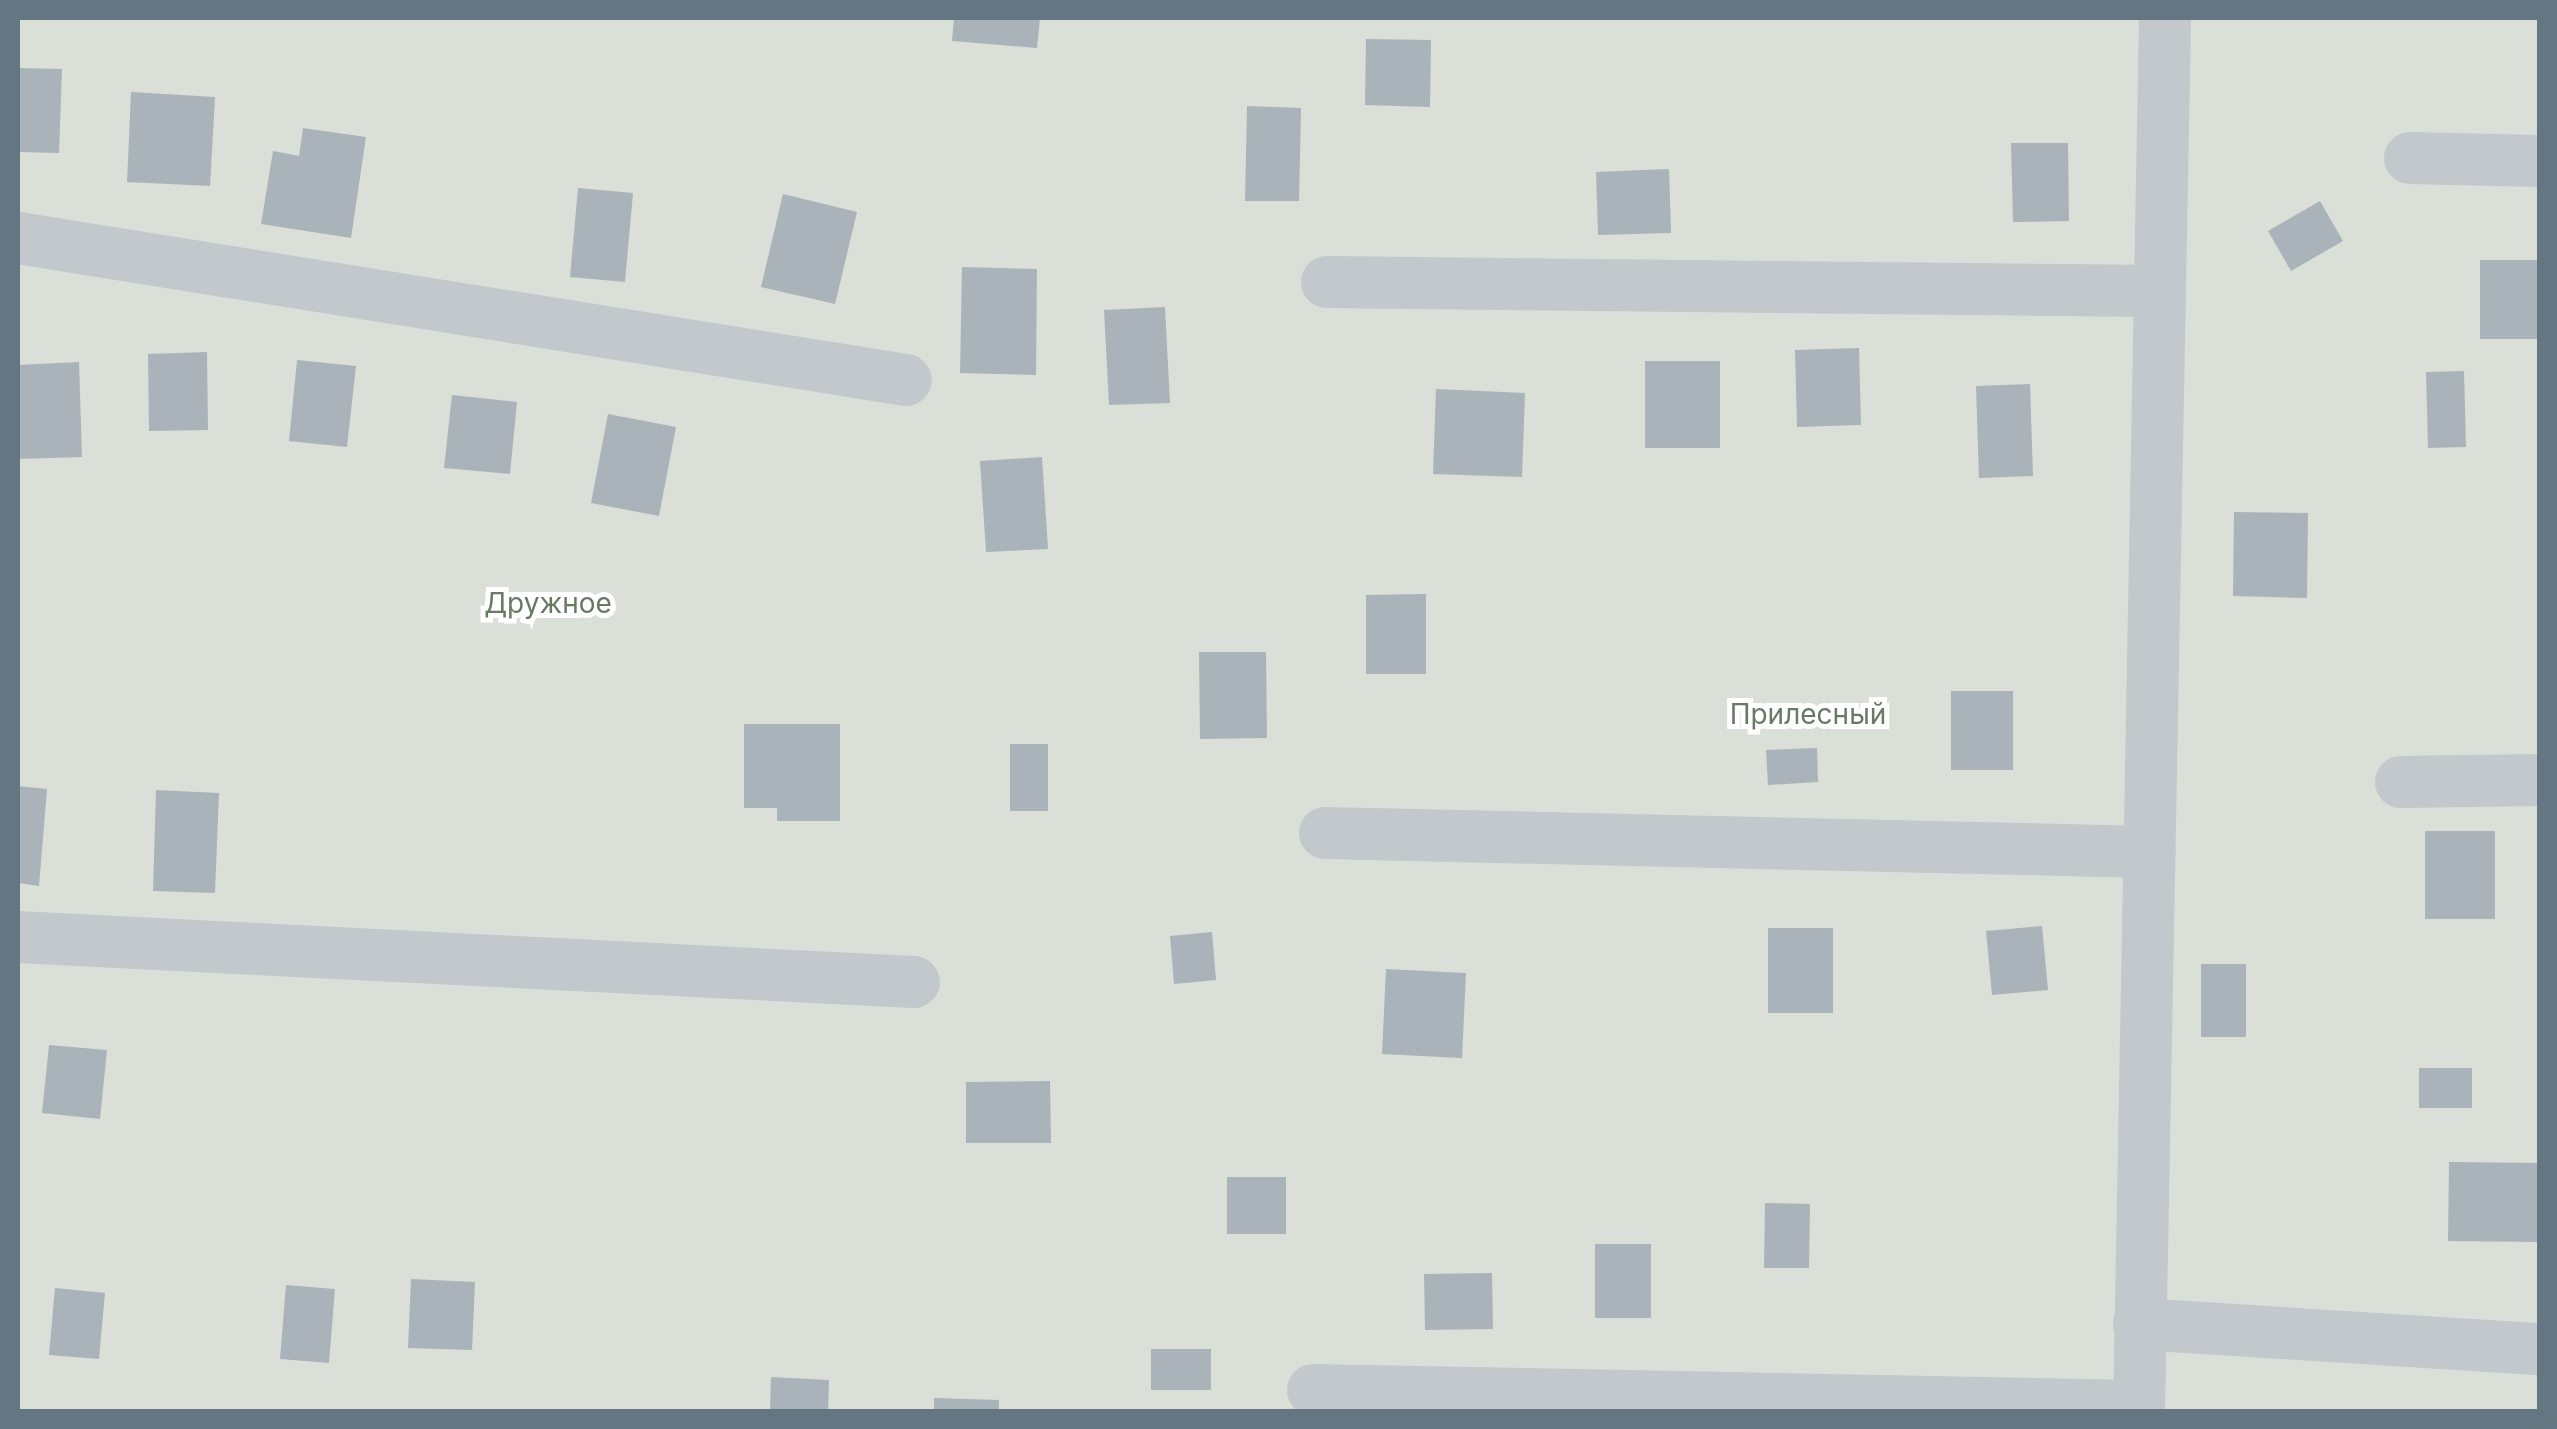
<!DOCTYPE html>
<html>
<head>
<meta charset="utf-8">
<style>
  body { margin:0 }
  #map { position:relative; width:2557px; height:1429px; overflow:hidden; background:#fafaf8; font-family:Inter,sans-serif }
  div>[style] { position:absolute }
  .green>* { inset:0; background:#dadfd7 }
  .building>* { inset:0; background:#aab3b9 }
  .minor>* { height:52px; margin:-26px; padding:0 26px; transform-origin:26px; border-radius:26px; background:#c3c8cc }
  span { translate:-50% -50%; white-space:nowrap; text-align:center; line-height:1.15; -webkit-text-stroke:10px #fff; paint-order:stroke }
  .park-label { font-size:28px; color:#687a64 }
  .frame { position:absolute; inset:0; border:20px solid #657683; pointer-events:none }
</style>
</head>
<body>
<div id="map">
  <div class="green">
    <i style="clip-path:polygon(18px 18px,2539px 18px,2539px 1411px,18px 1411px)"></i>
  </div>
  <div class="building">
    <i style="clip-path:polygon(954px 18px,1040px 18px,1037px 48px,952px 41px)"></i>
    <i style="clip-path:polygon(1366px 39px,1431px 40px,1430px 107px,1365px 105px)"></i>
    <i style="clip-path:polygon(18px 68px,62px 69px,59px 153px,18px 152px)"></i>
    <i style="clip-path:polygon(131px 92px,215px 97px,210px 186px,127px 182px)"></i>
    <i style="clip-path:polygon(1247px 106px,1301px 108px,1299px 201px,1245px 201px)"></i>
    <i style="clip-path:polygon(303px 128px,366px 137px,351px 238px,261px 224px,273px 151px,299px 156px)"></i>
    <i style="clip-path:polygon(2011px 143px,2068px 143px,2069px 221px,2013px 222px)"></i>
    <i style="clip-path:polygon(1669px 169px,1671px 233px,1598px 235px,1596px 172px)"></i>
    <i style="clip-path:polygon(578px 188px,633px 193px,625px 282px,570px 277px)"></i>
    <i style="clip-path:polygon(783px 194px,857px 212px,835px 304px,761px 287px)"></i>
    <i style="clip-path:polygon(2320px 201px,2343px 241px,2291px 271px,2268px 231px)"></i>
    <i style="clip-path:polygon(2480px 260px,2538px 260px,2538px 339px,2480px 339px)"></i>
    <i style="clip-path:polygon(962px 267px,1037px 269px,1036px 375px,960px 373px)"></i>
    <i style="clip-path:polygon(1165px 307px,1170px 403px,1109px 405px,1104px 310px)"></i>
    <i style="clip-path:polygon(1859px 348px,1861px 425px,1797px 427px,1795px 350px)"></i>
    <i style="clip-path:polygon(207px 352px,208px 430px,149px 431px,148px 354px)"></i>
    <i style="clip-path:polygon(297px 360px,356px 366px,347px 447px,289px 441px)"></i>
    <i style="clip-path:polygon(1645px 361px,1720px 361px,1720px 448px,1645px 448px)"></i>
    <i style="clip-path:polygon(79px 362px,82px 457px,18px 459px,18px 365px)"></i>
    <i style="clip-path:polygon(2464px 371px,2466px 447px,2428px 448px,2426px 372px)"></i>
    <i style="clip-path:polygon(2030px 384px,2033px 476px,1979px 478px,1976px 386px)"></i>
    <i style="clip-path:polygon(1436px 389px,1525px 393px,1522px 477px,1433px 474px)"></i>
    <i style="clip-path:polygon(452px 395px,517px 402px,510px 474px,444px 468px)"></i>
    <i style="clip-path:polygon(608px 414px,676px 427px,659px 516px,591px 503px)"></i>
    <i style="clip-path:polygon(1042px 457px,1048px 549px,986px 552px,980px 461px)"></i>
    <i style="clip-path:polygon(2234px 512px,2308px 513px,2307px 598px,2233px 596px)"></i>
    <i style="clip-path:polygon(1426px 594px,1426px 674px,1366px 674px,1366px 595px)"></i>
    <i style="clip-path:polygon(1199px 652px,1266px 652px,1267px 738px,1200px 739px)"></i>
    <i style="clip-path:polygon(1951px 691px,2013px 691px,2013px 770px,1951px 770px)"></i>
    <i style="clip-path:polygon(744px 724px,840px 724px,840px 821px,777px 821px,777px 808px,744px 808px)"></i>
    <i style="clip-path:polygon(1010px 744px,1048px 744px,1048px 811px,1010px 811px)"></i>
    <i style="clip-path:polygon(1817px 748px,1818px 782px,1768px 785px,1766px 750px)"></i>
    <i style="clip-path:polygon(18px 786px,47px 789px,39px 886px,18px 883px)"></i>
    <i style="clip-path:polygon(156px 790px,219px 793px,215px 893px,153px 891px)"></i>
    <i style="clip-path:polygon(2425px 831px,2495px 831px,2495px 919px,2425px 919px)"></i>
    <i style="clip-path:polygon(2042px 926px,2048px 990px,1992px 995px,1986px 931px)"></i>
    <i style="clip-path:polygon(1768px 928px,1833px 928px,1833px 1013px,1768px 1013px)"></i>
    <i style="clip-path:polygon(1212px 932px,1216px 980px,1174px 984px,1170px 936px)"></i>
    <i style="clip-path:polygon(2201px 964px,2246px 964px,2246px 1037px,2201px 1037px)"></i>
    <i style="clip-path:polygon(1386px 969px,1466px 973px,1462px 1058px,1382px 1054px)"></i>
    <i style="clip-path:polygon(49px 1045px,107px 1050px,100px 1119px,42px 1113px)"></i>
    <i style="clip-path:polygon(2419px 1068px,2472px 1068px,2472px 1108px,2419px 1108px)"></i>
    <i style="clip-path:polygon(1050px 1081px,1051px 1143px,966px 1143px,966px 1082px)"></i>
    <i style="clip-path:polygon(2449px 1162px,2540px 1163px,2540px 1242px,2448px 1241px)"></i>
    <i style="clip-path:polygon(1227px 1177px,1286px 1177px,1286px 1234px,1227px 1234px)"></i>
    <i style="clip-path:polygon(1765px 1203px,1810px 1204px,1809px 1268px,1764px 1268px)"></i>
    <i style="clip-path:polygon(1595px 1244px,1651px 1244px,1651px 1318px,1595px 1318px)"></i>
    <i style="clip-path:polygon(1492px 1273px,1493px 1329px,1425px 1330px,1424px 1274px)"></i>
    <i style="clip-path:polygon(411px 1279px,475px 1282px,472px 1350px,408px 1348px)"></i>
    <i style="clip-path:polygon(286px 1285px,335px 1289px,329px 1363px,280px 1359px)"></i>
    <i style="clip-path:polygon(55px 1288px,105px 1293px,99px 1359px,49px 1355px)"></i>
    <i style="clip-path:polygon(1151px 1349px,1211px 1349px,1211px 1390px,1151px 1390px)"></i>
    <i style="clip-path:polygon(771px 1377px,829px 1380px,828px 1412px,770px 1412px)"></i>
    <i style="clip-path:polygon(934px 1398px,999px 1400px,999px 1412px,934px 1412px)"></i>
  </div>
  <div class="minor">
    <i style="left:2410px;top:158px;width:130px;rotate:1.3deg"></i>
    <i style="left:18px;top:238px;width:899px;rotate:9.09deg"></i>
    <i style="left:1327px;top:282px;width:833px;rotate:0.62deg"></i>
    <i style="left:2401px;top:782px;width:139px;rotate:-0.8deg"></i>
    <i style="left:1325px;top:833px;width:825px;rotate:1.32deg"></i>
    <i style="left:18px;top:937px;width:897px;rotate:2.88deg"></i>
    <i style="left:2139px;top:1324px;width:402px;rotate:3.6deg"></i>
    <i style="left:1313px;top:1390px;width:826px;rotate:1.11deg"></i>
    <i style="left:2139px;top:1412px;width:1394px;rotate:-88.93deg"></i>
  </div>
  <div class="park-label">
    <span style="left:548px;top:603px">Дружное</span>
    <span style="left:1808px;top:714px">Прилесный</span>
  </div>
  <div class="frame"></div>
</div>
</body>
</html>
